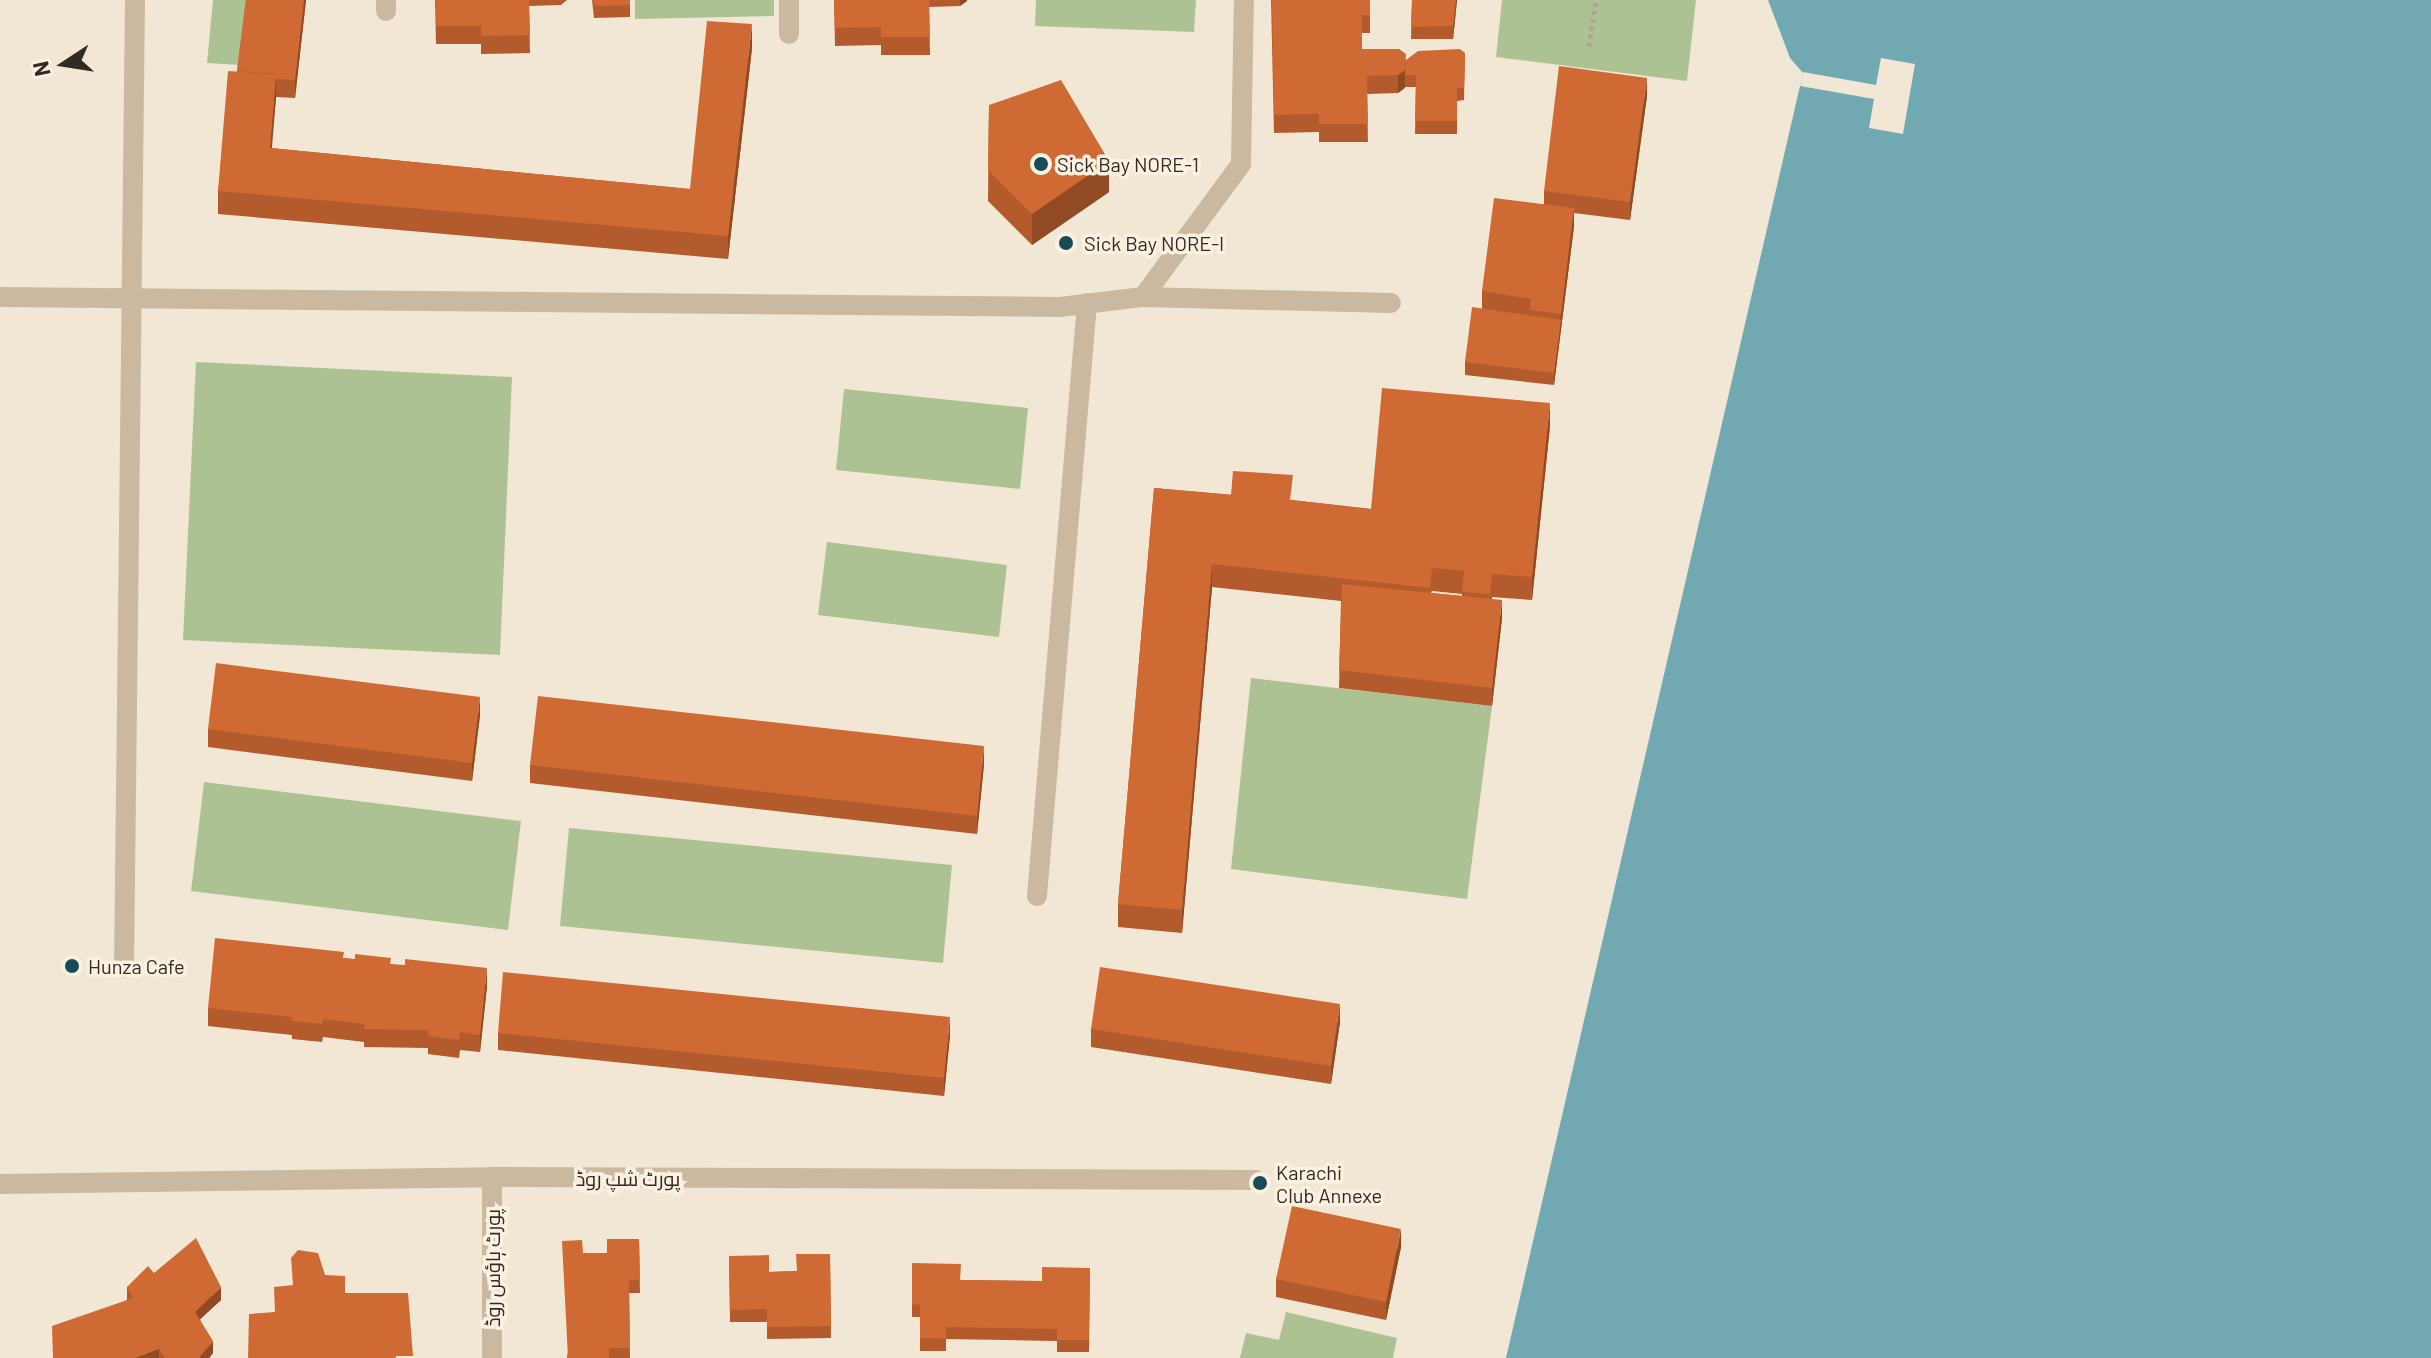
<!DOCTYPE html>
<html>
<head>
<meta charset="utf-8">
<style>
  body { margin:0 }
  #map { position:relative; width:2431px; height:1358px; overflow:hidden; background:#f2e7d4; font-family:Barlow,Cairo,sans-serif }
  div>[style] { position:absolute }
  .green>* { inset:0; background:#adc293 }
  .water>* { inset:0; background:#71a8b1 }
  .pier>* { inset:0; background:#f2e7d4 }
  .path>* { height:5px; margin-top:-2.5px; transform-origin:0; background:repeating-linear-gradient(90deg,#b6a28a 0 4px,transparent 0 8px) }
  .minor>* { height:20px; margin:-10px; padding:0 10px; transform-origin:10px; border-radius:10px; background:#cbb8a0 }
  .tertiary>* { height:20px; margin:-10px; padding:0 10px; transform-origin:10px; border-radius:10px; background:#cbb8a0 }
  .wall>* { inset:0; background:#b35b2d }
  .shaded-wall>* { inset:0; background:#924a24 }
  .building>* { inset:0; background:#d06a34 }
  .dots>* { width:22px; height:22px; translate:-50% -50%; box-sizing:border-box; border:4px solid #faf1e0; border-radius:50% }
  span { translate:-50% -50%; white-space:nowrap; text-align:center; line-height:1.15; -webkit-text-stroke:7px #faf1e0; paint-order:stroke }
  .poi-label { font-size:20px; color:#342a24 }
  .left { translate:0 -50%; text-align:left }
  .street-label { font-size:20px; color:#342a24 }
  .north { position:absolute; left:24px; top:24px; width:80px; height:80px; -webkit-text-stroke:6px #faf1e0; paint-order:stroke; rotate:258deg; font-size:22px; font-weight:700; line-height:32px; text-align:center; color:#342a24 }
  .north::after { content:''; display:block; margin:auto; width:28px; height:36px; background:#342a24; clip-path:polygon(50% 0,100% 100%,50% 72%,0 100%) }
</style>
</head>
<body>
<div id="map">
  <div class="green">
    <i style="clip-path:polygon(213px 0,248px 0,240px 65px,207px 63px)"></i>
    <i style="clip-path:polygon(635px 0,774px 0,774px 16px,635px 19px)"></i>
    <i style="clip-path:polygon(1036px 0,1196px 0,1194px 32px,1035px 26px)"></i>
    <i style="clip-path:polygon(1502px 0,1696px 0,1687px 81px,1496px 57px)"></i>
    <i style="clip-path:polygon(196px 362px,512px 377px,500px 655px,183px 640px)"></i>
    <i style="clip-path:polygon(844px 389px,1028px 408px,1020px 489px,836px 470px)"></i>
    <i style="clip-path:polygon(827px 542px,1007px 565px,999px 637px,818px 615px)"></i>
    <i style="clip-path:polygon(1251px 678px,1492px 706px,1467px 899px,1231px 869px)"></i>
    <i style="clip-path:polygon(204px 782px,521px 821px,508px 930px,191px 891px)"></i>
    <i style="clip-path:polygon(569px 828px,952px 865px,943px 963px,560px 926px)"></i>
    <i style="clip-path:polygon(1286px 1312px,1397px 1338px,1393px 1358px,1240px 1358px,1246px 1333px,1279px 1340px)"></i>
  </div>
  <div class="water">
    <i style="clip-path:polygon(1768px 0,2431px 0,2431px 1358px,1506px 1358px,1803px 73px,1790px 58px)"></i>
  </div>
  <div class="pier">
    <i style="clip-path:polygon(1881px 58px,1915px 64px,1903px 134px,1869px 128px,1874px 99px,1800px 86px,1803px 72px,1876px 85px)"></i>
  </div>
  <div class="path">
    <i style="left:1589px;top:46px;width:47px;rotate:-81.3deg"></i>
  </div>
  <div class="minor">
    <i style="left:386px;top:11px;width:11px;rotate:-90deg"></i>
    <i style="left:789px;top:34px;width:34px;rotate:-90deg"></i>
    <i style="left:0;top:297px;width:1060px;rotate:0.54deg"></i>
    <i style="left:1060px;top:307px;width:84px;rotate:-6.9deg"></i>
    <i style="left:1143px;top:297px;width:165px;rotate:-53.6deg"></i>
    <i style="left:1241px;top:164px;width:164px;rotate:-89deg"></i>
    <i style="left:1143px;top:297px;width:248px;rotate:1.4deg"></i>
    <i style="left:1037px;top:896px;width:595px;rotate:-85.18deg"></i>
    <i style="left:124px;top:968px;width:968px;rotate:-89.35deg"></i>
    <i style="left:492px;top:1358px;width:181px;rotate:-90deg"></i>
  </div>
  <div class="tertiary">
    <i style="left:0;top:1184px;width:492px;rotate:-0.8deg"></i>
    <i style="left:492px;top:1177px;width:764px;rotate:0.22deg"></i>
  </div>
  <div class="wall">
    <i style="clip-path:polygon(246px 0,306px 0,295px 98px,276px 97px,271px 148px,690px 189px,752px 48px,728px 259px,218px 214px,218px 191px,237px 71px)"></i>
    <i style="clip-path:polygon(435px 0,567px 0,561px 5px,529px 6px,530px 53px,481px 54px,481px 44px,436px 44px)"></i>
    <i style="clip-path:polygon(592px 0,630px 0,630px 17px,594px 18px)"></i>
    <i style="clip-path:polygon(834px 0,967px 0,967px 1px,960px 6px,929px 7px,930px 55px,881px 55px,881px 45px,835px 46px)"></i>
    <i style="clip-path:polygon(1271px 0,1370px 0,1370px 33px,1362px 33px,1362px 49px,1406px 60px,1465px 53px,1464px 100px,1457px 101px,1457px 134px,1415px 134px,1416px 87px,1405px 87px,1398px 93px,1367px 94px,1368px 142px,1319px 142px,1319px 132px,1274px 133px)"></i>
    <i style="clip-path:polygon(1412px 0,1457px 0,1453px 39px,1411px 39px)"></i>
    <i style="clip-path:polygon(1647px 96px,1630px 220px,1574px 213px,1574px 226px,1554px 385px,1465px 375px,1465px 362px,1482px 309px,1482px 291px,1544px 204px,1544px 191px)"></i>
    <i style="clip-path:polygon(989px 105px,1109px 192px,1032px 245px,988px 201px)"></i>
    <i style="clip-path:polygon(evenodd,1550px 426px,1532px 600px,1492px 597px,1492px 599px,1502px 618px,1492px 706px,1339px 688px,1341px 601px,1212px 587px,1182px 933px,1118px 927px,1118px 904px,1154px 488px,1292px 500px,1371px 509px,1550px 426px,1432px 591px,1462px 594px,1462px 596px,1431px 593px,1432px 591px)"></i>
    <i style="clip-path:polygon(480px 715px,472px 781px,208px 747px,208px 729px)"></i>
    <i style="clip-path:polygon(984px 764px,977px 834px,530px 783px,530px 765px)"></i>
    <i style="clip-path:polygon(344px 958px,391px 964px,487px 986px,480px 1052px,460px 1050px,459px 1058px,428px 1054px,428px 1048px,364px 1047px,364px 1042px,323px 1037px,322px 1042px,292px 1039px,292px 1035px,208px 1026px,208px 1008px)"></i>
    <i style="clip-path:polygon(1340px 1022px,1331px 1084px,1091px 1047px,1091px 1029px)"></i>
    <i style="clip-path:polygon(498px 1033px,950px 1035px,944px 1096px,498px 1050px)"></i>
    <i style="clip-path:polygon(639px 1239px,640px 1293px,629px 1293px,630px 1358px,567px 1358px,583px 1253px,607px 1253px)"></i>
    <i style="clip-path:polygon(1401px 1247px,1386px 1320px,1276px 1297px,1276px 1279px)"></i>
    <i style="clip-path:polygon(830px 1254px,831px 1338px,767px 1339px,767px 1322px,730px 1322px,729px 1256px,769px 1272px,796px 1271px)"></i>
    <i style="clip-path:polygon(912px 1263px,961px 1280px,1042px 1281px,1090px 1268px,1089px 1352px,1057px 1352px,1057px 1341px,946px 1339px,946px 1351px,920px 1351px,920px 1317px,912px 1317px)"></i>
    <i style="clip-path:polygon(154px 1273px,221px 1300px,200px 1319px,213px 1353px,209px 1358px,53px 1358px,127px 1300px,127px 1287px)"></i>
  </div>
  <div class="shaded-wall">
    <i style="clip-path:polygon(304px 0,306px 0,295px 98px,295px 80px)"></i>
    <i style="clip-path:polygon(960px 0,967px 0,967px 1px,960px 6px)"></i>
    <i style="clip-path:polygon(1456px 0,1457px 0,1453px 39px,1453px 26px)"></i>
    <i style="clip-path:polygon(752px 24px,752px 48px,728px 259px,728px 236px)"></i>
    <i style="clip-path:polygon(1405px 70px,1405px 88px,1398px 93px,1398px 75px)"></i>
    <i style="clip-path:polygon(276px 74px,276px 98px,270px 171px,270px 148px)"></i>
    <i style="clip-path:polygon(1647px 78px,1647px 96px,1630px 220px,1630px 202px)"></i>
    <i style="clip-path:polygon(1109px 161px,1109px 192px,1032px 245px,1032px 214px)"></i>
    <i style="clip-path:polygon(1574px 208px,1574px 226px,1554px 385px,1554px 373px,1561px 314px)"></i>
    <i style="clip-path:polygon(1550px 403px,1550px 426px,1532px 600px,1532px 577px)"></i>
    <i style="clip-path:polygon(1212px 564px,1212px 587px,1182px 933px,1182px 910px)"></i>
    <i style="clip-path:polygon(1502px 600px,1502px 618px,1492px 706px,1492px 688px)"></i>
    <i style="clip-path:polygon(480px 697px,480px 715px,472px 781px,472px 763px)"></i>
    <i style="clip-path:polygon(984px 746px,984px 764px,977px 834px,977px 816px)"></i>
    <i style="clip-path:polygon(487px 968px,487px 986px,480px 1052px,480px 1035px)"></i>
    <i style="clip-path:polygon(1340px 1004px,1340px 1022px,1331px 1084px,1331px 1066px)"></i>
    <i style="clip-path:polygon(950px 1017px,950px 1035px,944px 1096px,944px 1078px)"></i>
    <i style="clip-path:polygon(1401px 1229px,1401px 1247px,1386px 1320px,1386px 1302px)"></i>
    <i style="clip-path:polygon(221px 1287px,221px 1300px,195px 1324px,195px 1312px)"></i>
    <i style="clip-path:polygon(213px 1341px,213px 1353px,209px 1358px,199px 1358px)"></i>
    <i style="clip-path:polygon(159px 1349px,159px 1358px,135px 1358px)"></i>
  </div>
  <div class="building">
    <i style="clip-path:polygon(246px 0,304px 0,295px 80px,275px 79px,276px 74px,237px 71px)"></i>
    <i style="clip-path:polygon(436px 0,529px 0,530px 35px,481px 36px,481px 26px,436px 26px)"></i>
    <i style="clip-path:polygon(593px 0,630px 0,630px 5px,594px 6px)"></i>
    <i style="clip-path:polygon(834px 0,929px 0,930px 37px,881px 37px,881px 27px,835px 28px)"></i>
    <i style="clip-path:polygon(1272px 0,1370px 0,1370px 15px,1362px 15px,1362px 49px,1399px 49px,1406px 54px,1405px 70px,1398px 75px,1367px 76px,1368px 124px,1319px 124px,1319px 114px,1274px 115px)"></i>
    <i style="clip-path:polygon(1412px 0,1456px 0,1453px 26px,1411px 27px)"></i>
    <i style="clip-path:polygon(707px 21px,752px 24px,728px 236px,218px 191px,228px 71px,276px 74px,270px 148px,690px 189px)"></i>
    <i style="clip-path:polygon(1460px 49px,1465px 53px,1464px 88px,1457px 88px,1457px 121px,1415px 121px,1416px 75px,1405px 75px,1406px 60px,1418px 51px)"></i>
    <i style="clip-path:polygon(1559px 66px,1647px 78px,1630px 202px,1544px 191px)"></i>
    <i style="clip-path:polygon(1061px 80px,1109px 161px,1032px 214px,988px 170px,989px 105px)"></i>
    <i style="clip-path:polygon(1494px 198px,1574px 208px,1561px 314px,1530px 310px,1531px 299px,1482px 291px)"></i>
    <i style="clip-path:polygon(1472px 307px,1561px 320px,1554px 373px,1465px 362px)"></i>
    <i style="clip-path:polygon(1382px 388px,1550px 403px,1532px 577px,1492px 574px,1490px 594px,1462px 592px,1464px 571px,1432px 568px,1430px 588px,1212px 564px,1182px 910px,1118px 904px,1154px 488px,1231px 495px,1233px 471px,1293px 475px,1290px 500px,1371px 509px)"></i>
    <i style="clip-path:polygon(1342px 584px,1502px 600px,1492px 688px,1339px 670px)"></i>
    <i style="clip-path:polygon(216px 663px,480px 697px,472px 763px,208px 729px)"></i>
    <i style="clip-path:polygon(538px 696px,984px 746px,977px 816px,530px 765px)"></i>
    <i style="clip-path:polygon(215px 938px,344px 952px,343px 958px,355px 959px,355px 954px,391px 958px,390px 964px,405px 965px,405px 959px,487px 968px,480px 1035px,460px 1032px,459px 1040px,428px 1036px,429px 1030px,364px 1029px,365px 1024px,323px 1019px,322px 1024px,292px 1021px,292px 1017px,208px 1008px)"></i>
    <i style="clip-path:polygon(1100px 967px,1340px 1004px,1331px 1066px,1091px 1029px)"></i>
    <i style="clip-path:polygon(503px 972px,950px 1017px,944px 1078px,498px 1033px)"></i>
    <i style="clip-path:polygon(1292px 1206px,1401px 1229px,1386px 1302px,1276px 1279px)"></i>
    <i style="clip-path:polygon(196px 1238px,221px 1287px,195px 1312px,213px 1341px,199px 1358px,165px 1358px,159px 1349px,135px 1358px,53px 1358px,52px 1326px,133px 1298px,127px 1287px,148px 1266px,154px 1273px)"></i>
    <i style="clip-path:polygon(607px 1239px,639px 1239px,640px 1280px,629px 1280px,630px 1348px,609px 1348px,609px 1358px,568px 1358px,562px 1241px,582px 1240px,583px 1253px,607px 1253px)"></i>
    <i style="clip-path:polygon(298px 1250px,318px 1253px,325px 1275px,345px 1276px,345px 1293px,408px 1293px,413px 1356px,396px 1356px,396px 1358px,248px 1358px,249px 1314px,275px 1312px,274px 1287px,293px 1285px,291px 1258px)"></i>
    <i style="clip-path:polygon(796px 1254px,830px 1254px,831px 1326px,767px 1327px,767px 1309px,730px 1310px,729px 1256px,769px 1255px,769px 1272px,797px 1271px)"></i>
    <i style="clip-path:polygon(912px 1263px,961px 1264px,960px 1280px,1042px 1281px,1042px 1267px,1090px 1268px,1089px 1340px,1057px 1340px,1057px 1329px,946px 1327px,946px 1339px,920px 1338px,920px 1305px,912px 1304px)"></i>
  </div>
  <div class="dots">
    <i style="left:1041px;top:164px;background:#174c57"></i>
    <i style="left:1066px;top:243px;background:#174c57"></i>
    <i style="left:72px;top:966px;background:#174c57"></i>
    <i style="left:1260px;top:1183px;background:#174c57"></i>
  </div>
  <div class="poi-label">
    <span class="left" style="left:1057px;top:164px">Sick Bay NORE-1</span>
    <span class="left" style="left:1084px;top:243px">Sick Bay NORE-I</span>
    <span class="left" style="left:88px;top:966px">Hunza Cafe</span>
    <span class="left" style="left:1276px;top:1184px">Karachi<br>Club Annexe</span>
  </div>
  <div class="street-label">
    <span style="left:628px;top:1178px">پورٹ شپ روڈ</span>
    <span style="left:492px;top:1268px;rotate:-90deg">پورٹ ہاؤس روڈ</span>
  </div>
  <div class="north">N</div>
</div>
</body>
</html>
